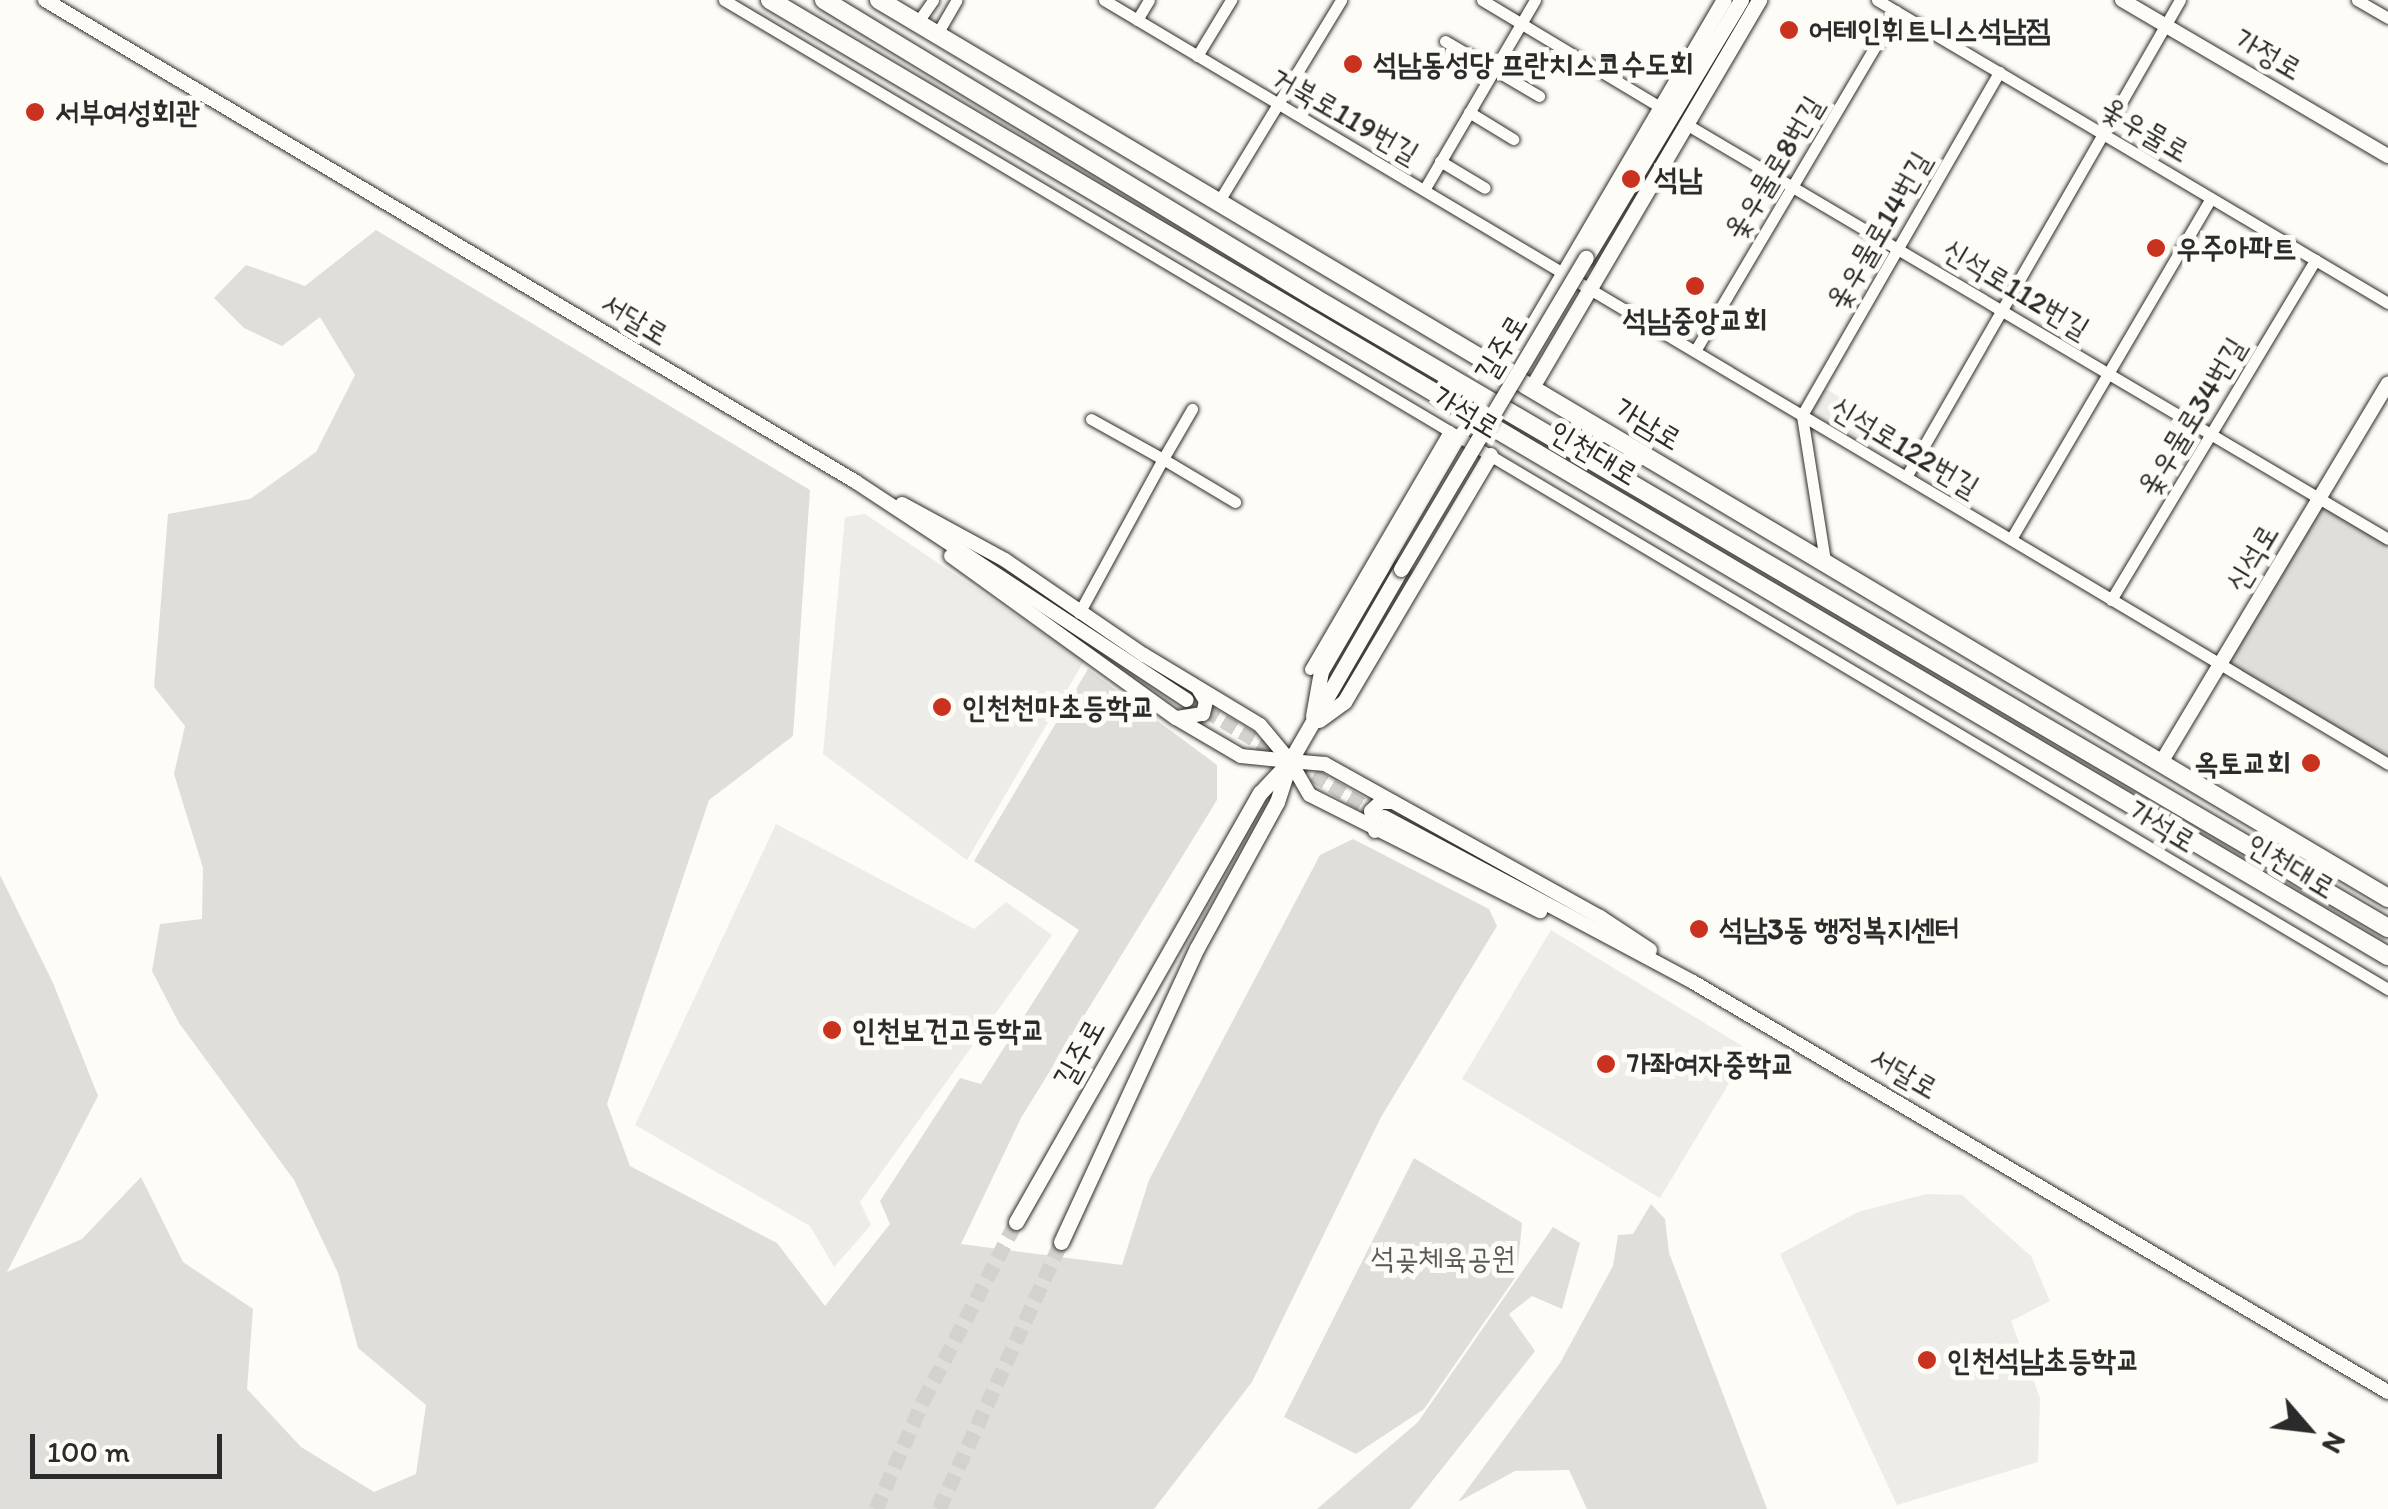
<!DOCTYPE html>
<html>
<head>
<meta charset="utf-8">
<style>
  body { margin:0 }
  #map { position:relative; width:2388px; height:1509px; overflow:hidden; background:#fdfcf7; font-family:Itim,"Poor Story",sans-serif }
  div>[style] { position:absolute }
  .built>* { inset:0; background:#edece8 }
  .green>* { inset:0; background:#dfdeda }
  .tertiary-tunnel>* { height:14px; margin-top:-7px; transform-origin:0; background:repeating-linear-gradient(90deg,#d3d2ce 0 14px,transparent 0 21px) }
  .secondary-tunnel>* { height:15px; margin-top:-7.5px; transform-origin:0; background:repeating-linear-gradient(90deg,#d3d2ce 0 15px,transparent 0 23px) }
  .roads { filter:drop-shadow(0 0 2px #2b2b2b) drop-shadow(0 0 2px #2b2b2b) }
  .minor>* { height:11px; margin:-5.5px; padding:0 5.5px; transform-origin:5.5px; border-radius:5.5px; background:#fdfcf7 }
  .tertiary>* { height:14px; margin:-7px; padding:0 7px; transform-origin:7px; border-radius:7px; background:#fdfcf7 }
  .secondary>* { height:15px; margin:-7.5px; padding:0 7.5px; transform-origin:7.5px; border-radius:7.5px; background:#fdfcf7 }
  .primary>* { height:18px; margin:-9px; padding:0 9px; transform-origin:9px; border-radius:9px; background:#fdfcf7 }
  .trunk>* { height:18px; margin:-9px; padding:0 9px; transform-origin:9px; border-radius:9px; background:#fdfcf7 }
  .bridges { filter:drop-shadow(0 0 2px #2b2b2b) drop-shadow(0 0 2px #2b2b2b) }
  .secondary-bridge>* { height:15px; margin:-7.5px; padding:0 7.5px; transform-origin:7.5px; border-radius:7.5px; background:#fdfcf7 }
  .dots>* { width:28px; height:28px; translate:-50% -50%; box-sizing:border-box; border:5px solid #fdfcf7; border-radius:50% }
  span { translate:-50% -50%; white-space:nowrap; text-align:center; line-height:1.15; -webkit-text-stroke:10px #fdfcf7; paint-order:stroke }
  .poi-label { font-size:30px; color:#2b2b2b; font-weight:700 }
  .left { translate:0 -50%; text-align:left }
  .right { translate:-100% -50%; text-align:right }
  .street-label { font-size:30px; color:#2b2b2b }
  .park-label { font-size:30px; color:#585857 }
  .north { position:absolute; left:2258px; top:1379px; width:100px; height:100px; -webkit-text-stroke:8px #fdfcf7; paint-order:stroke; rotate:118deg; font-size:28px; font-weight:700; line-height:40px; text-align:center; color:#2b2b2b }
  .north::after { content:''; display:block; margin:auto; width:35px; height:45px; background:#2b2b2b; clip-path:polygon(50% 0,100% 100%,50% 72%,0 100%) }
  .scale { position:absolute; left:30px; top:1434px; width:192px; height:45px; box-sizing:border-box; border:5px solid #2b2b2b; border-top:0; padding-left:12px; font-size:30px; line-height:35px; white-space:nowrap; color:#2b2b2b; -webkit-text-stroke:8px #fdfcf7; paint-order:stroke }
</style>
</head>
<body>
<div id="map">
  <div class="built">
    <i style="clip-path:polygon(1819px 385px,1878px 419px,1859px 449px,1802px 415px)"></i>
    <i style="clip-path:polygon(865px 514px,1084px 661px,967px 860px,823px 754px,845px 517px)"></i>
    <i style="clip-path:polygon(776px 824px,974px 929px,1006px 902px,1052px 935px,860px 1202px,871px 1225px,834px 1267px,810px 1226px,635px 1125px)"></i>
    <i style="clip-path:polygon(1551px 930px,1749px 1050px,1660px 1198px,1462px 1079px)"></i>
    <i style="clip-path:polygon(1926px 1194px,1962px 1195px,2031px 1256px,2050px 1301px,2011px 1321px,2040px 1398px,2038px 1462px,1897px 1505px,1780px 1254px,1858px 1212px)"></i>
  </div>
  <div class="green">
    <i style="clip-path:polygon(376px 230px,810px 490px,793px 736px,709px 800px,607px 1104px,630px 1166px,777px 1243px,825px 1306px,890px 1224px,880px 1201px,960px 1078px,981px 1084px,1079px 930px,974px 861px,1088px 669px,1217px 765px,1217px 800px,1021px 1118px,961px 1244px,1122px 1265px,1149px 1180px,1320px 855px,1353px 839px,1489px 909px,1497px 926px,1381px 1117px,1252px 1382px,1154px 1509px,0 1509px,0 875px,53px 983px,98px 1096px,7px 1272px,82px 1239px,141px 1177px,183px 1262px,253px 1309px,247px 1389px,301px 1447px,374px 1492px,416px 1474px,426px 1405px,358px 1348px,338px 1273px,294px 1180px,179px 1023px,152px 971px,160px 924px,202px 919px,203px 868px,174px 774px,185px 726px,154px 687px,168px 514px,250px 499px,316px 452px,355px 375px,320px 317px,282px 346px,244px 328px,214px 298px,246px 265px,305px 286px)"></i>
    <i style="clip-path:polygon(2320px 498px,2388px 539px,2388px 762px,2220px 666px)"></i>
    <i style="clip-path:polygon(1414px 1158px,1522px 1223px,1517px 1275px,1424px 1409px,1356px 1454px,1284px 1417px)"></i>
    <i style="clip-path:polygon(1651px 1204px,1665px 1219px,1669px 1253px,1767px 1509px,1587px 1509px,1569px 1470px,1515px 1471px,1458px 1502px,1560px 1363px,1613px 1266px,1618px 1235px,1633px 1234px)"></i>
    <i style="clip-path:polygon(1553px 1227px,1580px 1243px,1562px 1309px,1532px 1296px,1509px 1314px,1535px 1351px,1410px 1509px,1317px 1509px,1418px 1422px)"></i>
  </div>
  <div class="tertiary-tunnel">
    <i style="left:1187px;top:700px;width:225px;rotate:30.8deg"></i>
  </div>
  <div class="secondary-tunnel">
    <i style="left:876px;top:1509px;width:118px;rotate:-66.5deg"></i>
    <i style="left:923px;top:1401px;width:202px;rotate:-62.5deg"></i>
    <i style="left:939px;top:1509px;width:294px;rotate:-65.4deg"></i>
  </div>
  <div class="roads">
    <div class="minor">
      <i style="left:724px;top:0;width:1936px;rotate:30.73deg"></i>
      <i style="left:1104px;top:0;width:1494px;rotate:30.75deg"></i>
      <i style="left:1482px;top:0;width:208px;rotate:31deg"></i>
      <i style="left:1877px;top:0;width:594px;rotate:30.67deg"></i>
      <i style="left:2357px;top:0;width:36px;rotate:30deg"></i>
      <i style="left:1137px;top:20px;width:23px;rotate:-59deg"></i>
      <i style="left:917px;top:23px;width:28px;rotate:-55deg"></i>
      <i style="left:937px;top:34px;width:39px;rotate:-60deg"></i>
      <i style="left:1445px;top:41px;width:109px;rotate:30.3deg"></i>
      <i style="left:1197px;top:56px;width:66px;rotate:-58.7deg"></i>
      <i style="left:1469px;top:112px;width:52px;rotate:31.5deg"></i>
      <i style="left:1686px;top:124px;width:815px;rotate:30.59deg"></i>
      <i style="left:1440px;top:161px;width:52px;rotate:31deg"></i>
      <i style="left:1424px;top:190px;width:220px;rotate:-59.7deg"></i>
      <i style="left:1219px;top:201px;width:235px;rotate:-58.7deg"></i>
      <i style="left:1695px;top:351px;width:395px;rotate:-59.4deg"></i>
      <i style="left:1091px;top:419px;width:82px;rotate:29.1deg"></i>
      <i style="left:1163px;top:459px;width:58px;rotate:-59.9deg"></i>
      <i style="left:1906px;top:477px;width:550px;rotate:-60.13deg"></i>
      <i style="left:2011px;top:539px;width:395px;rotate:-59.6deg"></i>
      <i style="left:1825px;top:561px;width:148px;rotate:-99deg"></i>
      <i style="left:1802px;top:415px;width:396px;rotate:-60.1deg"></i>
      <i style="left:2111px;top:600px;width:397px;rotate:-59deg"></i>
      <i style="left:1079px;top:613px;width:175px;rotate:-61.4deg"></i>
      <i style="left:1163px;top:459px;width:84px;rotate:30.8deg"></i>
      <i style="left:1310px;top:669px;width:276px;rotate:-59.7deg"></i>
    </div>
    <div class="tertiary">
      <i style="left:45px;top:0;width:943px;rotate:30.72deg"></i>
      <i style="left:856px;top:482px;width:396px;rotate:33.4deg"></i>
      <i style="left:2122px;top:0;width:308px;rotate:30.4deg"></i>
      <i style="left:902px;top:504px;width:117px;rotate:28.5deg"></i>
      <i style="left:1005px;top:560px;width:168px;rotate:34.4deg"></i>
      <i style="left:1144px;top:655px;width:135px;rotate:31.1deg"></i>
      <i style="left:1260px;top:725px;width:47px;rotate:50.2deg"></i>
      <i style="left:1290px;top:761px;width:35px;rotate:5deg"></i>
      <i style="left:1325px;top:764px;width:315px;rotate:29.1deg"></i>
      <i style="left:1600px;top:917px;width:60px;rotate:33.4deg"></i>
      <i style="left:951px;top:556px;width:277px;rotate:35.8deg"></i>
      <i style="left:1176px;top:718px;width:75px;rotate:30.3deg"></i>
      <i style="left:1241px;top:756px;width:49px;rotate:5.8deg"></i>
      <i style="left:1290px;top:761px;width:39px;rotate:60deg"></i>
      <i style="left:1310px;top:795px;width:258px;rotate:26.8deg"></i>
      <i style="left:1177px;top:718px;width:26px;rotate:-9deg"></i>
      <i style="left:1203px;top:714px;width:13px;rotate:-77deg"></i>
      <i style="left:1206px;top:701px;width:13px;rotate:-122deg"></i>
      <i style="left:2162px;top:761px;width:440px;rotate:-59.1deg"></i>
      <i style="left:1384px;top:817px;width:350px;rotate:28.1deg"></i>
      <i style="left:1693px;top:982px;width:807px;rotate:30.54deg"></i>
      <i style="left:1375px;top:831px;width:20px;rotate:-101deg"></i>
      <i style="left:1371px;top:811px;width:13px;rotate:-42deg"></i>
      <i style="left:1381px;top:802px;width:12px"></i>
    </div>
    <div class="secondary">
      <i style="left:1586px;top:258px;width:301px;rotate:-59deg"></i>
      <i style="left:1506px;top:371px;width:430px;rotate:-59.6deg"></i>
      <i style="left:1532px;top:387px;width:449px;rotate:-59.6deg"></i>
      <i style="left:1313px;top:716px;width:46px;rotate:-79.9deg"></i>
      <i style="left:1321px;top:671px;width:272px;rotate:-59.8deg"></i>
      <i style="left:1319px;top:720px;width:31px;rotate:-36deg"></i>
      <i style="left:1344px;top:702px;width:287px;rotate:-59.4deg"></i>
      <i style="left:1016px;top:1222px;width:494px;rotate:-60.4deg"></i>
      <i style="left:1260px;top:793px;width:44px;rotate:-46.8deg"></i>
      <i style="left:1290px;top:761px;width:222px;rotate:-60deg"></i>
      <i style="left:1061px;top:1242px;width:324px;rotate:-65.2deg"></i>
      <i style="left:1197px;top:948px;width:166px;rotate:-61.3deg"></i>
      <i style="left:1277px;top:802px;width:39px;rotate:-72deg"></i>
    </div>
    <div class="primary">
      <i style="left:879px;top:0;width:1756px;rotate:30.76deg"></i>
    </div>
    <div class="trunk">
      <i style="left:770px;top:0;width:1879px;rotate:30.58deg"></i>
      <i style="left:824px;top:0;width:574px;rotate:31.25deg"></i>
      <i style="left:1315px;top:298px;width:1244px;rotate:30.42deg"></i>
    </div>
  </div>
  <div class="bridges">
    <div class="secondary-bridge">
      <i style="left:1401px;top:569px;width:362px;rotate:-59.3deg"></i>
    </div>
  </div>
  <div class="dots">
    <i style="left:1789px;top:30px;background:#c8321e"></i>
    <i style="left:1353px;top:64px;background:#c8321e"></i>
    <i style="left:35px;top:112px;background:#c8321e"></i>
    <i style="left:1631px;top:179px;background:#c8321e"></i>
    <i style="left:2156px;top:248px;background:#c8321e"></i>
    <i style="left:1695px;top:286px;background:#c8321e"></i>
    <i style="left:942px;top:707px;background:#c8321e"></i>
    <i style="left:2311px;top:763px;background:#c8321e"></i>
    <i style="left:1699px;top:929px;background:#c8321e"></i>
    <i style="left:832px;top:1030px;background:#c8321e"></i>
    <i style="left:1606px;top:1064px;background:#c8321e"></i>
    <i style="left:1927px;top:1360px;background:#c8321e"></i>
  </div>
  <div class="poi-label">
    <span class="left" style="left:1809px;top:30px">어테인휘트니스석남점</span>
    <span class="left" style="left:1373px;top:64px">석남동성당 프란치스코수도회</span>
    <span class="left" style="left:55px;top:112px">서부여성회관</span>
    <span class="left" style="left:1654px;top:179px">석남</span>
    <span class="left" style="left:2176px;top:248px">우주아파트</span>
    <span style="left:1695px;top:320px">석남중앙교회</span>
    <span class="left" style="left:962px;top:707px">인천천마초등학교</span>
    <span class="right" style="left:2291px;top:763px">옥토교회</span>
    <span class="left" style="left:1719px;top:929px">석남3동 행정복지센터</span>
    <span class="left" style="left:852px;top:1030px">인천보건고등학교</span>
    <span class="left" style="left:1626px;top:1064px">가좌여자중학교</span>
    <span class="left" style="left:1947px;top:1360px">인천석남초등학교</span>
  </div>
  <div class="street-label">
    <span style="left:2268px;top:54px;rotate:30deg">가정로</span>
    <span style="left:1345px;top:115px;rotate:30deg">거북로119번길</span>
    <span style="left:2145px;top:130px;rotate:30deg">옻우물로</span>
    <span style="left:1774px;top:168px;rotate:-59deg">옻우물로8번길</span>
    <span style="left:1879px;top:231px;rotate:-60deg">옻우물로14번길</span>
    <span style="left:2016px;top:289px;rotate:31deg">신석로112번길</span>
    <span style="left:635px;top:319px;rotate:31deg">서달로</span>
    <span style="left:1501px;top:348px;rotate:-59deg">길주로</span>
    <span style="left:1466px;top:412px;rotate:31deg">가석로</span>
    <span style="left:2192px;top:417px;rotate:-59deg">옻우물로34번길</span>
    <span style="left:1648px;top:424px;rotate:31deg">가남로</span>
    <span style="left:1905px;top:447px;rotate:31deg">신석로122번길</span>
    <span style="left:1594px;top:453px;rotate:31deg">인천대로</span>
    <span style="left:2252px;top:558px;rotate:-59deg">신석로</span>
    <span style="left:2162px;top:826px;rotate:31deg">가석로</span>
    <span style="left:2291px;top:866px;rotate:31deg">인천대로</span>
    <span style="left:1079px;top:1053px;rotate:-61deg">길주로</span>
    <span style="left:1904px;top:1073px;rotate:30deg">서달로</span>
  </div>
  <div class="park-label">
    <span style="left:1443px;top:1258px">석곶체육공원</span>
  </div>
  <div class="north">N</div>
  <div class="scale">100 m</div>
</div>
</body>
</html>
